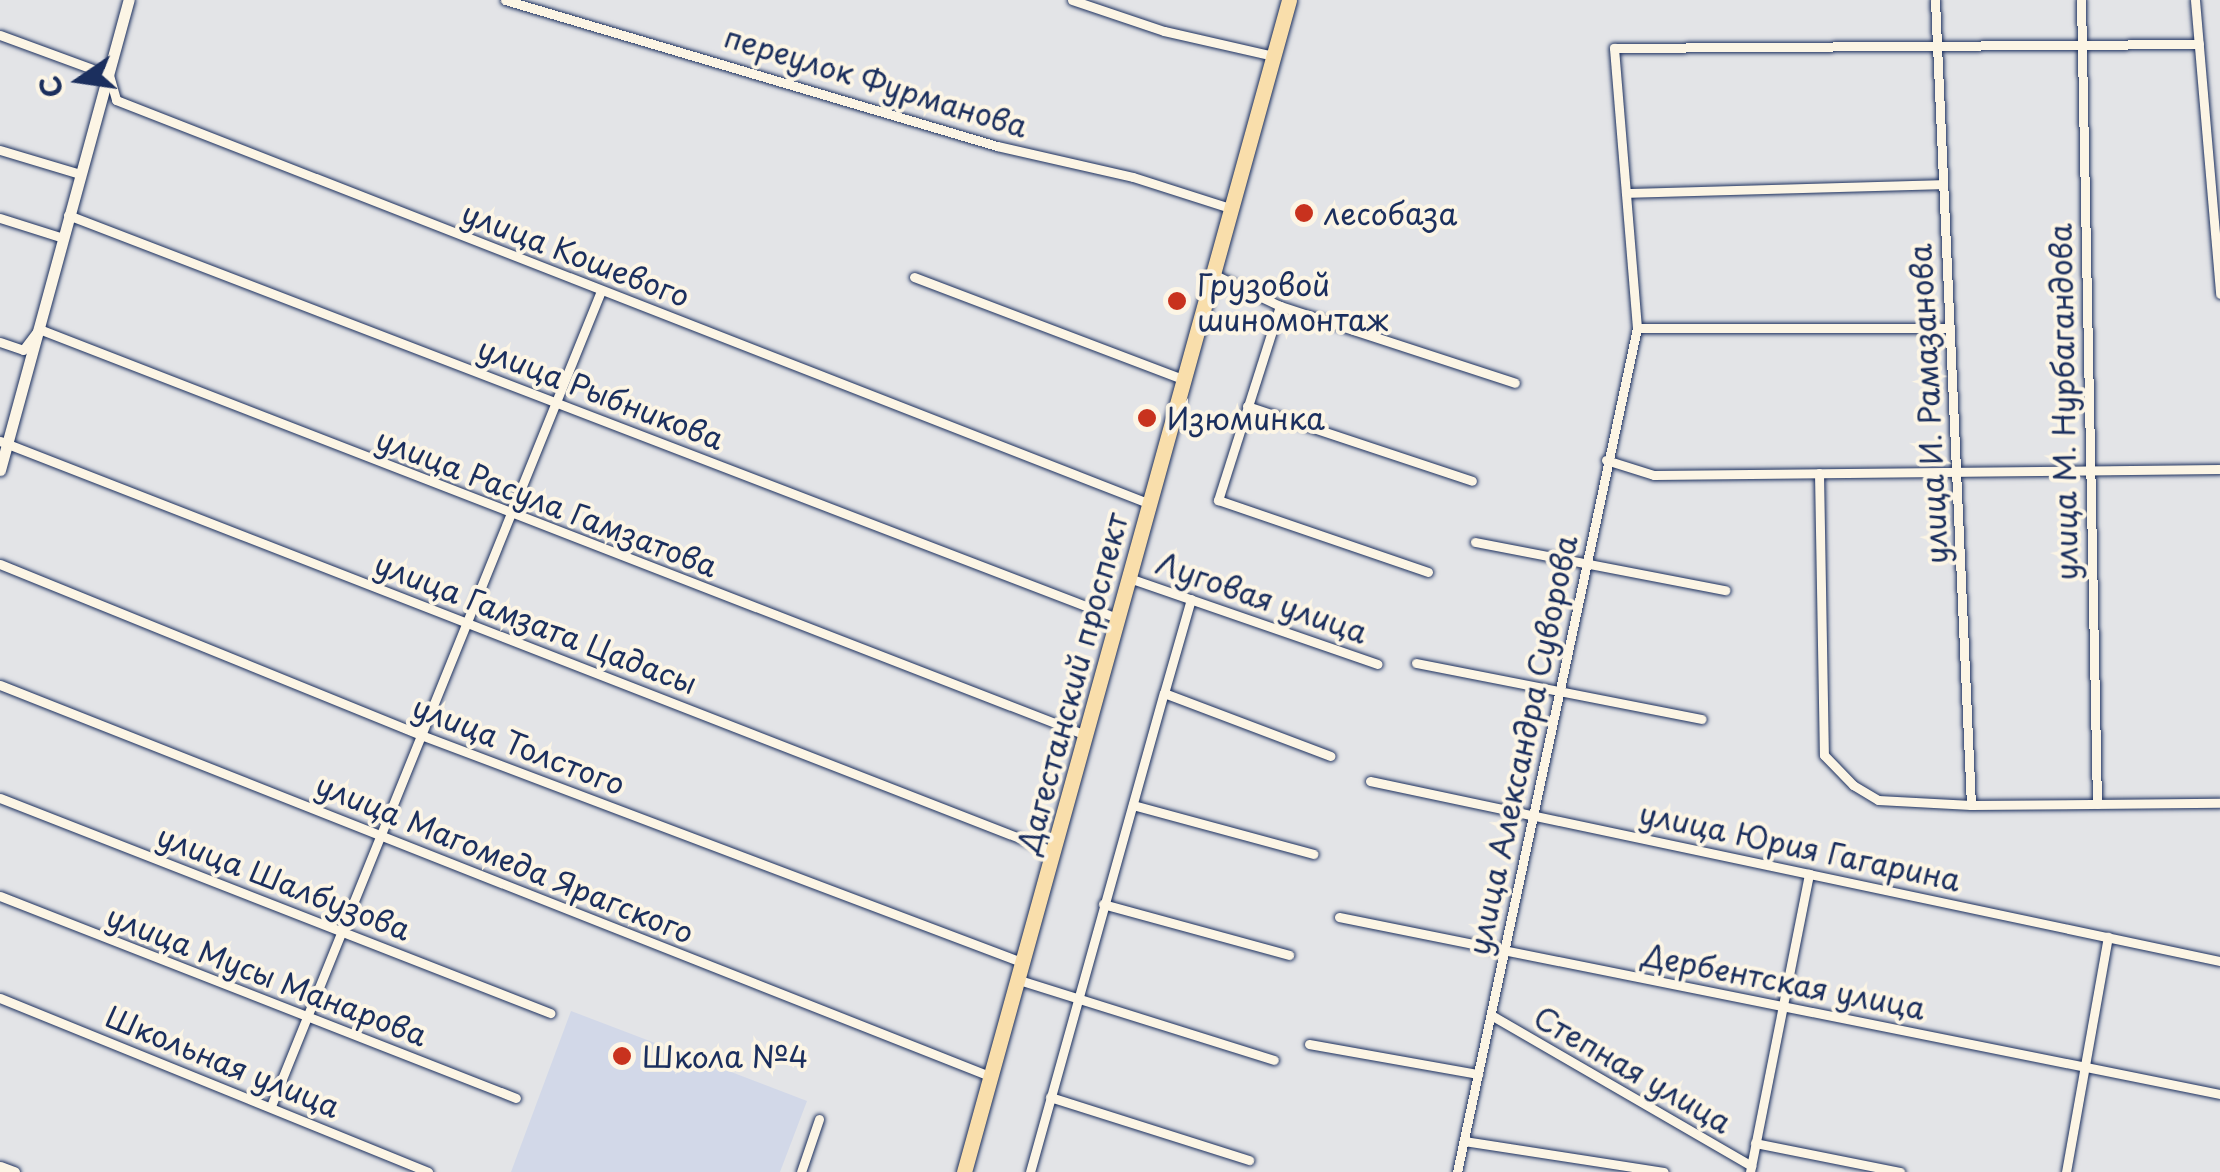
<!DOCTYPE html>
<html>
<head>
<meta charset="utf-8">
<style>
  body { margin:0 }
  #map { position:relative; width:2220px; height:1172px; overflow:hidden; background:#e3e4e7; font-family:"Playpen Sans",sans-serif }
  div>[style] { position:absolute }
  .built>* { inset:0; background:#d2d8e8 }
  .roads { filter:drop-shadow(0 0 2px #1b2f5e) drop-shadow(0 0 2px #1b2f5e) }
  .street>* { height:9px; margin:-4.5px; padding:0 4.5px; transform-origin:4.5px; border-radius:4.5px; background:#fcf5e5 }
  .secondary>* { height:11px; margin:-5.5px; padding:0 5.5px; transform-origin:5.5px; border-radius:5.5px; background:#fcf5e5 }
  .highway>* { height:15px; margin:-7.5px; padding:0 7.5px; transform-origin:7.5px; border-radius:7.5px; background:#f9deab }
  .dots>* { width:28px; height:28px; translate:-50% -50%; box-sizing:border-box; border:5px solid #fcf5e5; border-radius:50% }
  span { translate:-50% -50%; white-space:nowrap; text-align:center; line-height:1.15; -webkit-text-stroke:8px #fcf5e5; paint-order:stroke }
  .street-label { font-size:30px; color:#1b2f5e }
  .poi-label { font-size:30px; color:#1b2f5e }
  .left { translate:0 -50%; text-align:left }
  .north { position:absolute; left:30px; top:30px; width:100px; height:100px; -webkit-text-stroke:8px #fcf5e5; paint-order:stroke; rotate:257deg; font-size:28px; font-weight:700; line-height:40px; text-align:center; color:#1b2f5e }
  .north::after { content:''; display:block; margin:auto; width:35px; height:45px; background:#1b2f5e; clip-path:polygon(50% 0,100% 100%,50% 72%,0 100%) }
</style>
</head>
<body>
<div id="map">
  <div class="built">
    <i style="clip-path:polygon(571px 1011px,807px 1101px,780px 1172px,511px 1172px)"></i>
  </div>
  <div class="roads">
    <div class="street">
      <i style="left:505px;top:0;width:513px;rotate:16.53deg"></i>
      <i style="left:997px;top:146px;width:139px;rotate:12.8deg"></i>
      <i style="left:1133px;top:177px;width:105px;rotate:17.7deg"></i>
      <i style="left:1072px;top:0;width:97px;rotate:18.6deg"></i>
      <i style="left:1164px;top:31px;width:113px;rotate:12.8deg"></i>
      <i style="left:1935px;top:0;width:806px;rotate:87.44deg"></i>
      <i style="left:2081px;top:0;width:804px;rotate:88.86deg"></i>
      <i style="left:2195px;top:0;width:295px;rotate:85.1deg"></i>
      <i style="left:0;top:35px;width:116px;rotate:20.2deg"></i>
      <i style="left:109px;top:75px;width:26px;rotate:74deg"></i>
      <i style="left:116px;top:100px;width:1110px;rotate:21.34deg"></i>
      <i style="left:0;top:150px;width:84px;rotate:16.7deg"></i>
      <i style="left:1626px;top:193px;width:317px;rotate:-1.6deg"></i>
      <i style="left:68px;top:215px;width:1124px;rotate:21.02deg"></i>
      <i style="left:0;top:218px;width:63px;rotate:17.6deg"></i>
      <i style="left:1215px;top:275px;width:72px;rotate:25.5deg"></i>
      <i style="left:1280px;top:306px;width:247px;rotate:18.1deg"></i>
      <i style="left:914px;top:277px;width:290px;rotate:20.8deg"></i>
      <i style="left:1280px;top:306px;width:204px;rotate:107.7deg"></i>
      <i style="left:1218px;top:500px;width:222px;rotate:18.9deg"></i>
      <i style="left:1637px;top:328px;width:313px"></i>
      <i style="left:0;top:342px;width:24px;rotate:19deg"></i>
      <i style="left:23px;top:350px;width:26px;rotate:-53deg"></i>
      <i style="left:39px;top:329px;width:1123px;rotate:21.2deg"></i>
      <i style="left:1247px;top:406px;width:237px;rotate:18.4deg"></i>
      <i style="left:0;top:441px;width:1132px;rotate:21.28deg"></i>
      <i style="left:1606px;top:460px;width:50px;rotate:17.4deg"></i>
      <i style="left:1654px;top:475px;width:566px;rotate:-0.61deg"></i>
      <i style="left:1819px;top:473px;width:282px;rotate:89deg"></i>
      <i style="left:1824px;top:755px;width:42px;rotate:46deg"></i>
      <i style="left:1853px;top:785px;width:29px;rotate:31deg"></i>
      <i style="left:1878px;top:800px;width:93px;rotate:3.1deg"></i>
      <i style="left:1971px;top:805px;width:249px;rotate:-0.5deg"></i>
      <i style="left:1475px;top:542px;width:255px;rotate:10.9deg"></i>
      <i style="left:0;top:564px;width:454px;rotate:22.1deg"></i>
      <i style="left:421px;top:735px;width:645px;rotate:20.71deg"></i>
      <i style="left:1129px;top:578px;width:263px;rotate:19.1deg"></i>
      <i style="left:1191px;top:599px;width:98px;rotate:106deg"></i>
      <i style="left:1164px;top:693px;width:178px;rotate:20.7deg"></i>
      <i style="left:1416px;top:663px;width:291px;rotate:11.1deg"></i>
      <i style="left:0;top:685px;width:1067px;rotate:21.56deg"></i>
      <i style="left:1370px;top:781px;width:869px;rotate:11.96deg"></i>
      <i style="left:0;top:798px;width:591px;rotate:21.35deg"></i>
      <i style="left:1133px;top:805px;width:187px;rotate:15.2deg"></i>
      <i style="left:0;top:896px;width:554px;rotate:21.38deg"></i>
      <i style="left:1103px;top:904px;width:193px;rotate:15.3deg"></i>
      <i style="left:1339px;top:917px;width:899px;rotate:11.36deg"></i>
      <i style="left:1019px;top:980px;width:267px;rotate:17.4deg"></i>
      <i style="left:0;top:998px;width:462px;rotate:22.1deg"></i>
      <i style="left:1491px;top:1015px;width:301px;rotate:30.1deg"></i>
      <i style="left:1309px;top:1044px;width:172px;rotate:10.1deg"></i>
      <i style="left:1050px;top:1097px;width:209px;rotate:17.6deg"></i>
      <i style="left:271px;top:1106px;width:879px;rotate:-67.96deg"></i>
      <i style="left:1464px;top:1141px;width:202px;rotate:8.8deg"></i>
      <i style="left:1755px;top:1143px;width:148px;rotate:11.3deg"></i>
      <i style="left:801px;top:1172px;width:56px;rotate:-71.2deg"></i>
      <i style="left:1030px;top:1172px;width:497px;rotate:-74.4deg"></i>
      <i style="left:1457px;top:1172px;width:863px;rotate:-77.96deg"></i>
      <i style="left:1637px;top:328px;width:281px;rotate:-94.7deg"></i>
      <i style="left:1614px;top:48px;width:585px;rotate:-0.39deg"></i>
      <i style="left:1750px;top:1172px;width:304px;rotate:-78.8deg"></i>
      <i style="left:2066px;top:1172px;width:239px;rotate:-79.9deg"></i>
    </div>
    <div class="secondary">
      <i style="left:0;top:470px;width:487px;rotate:-74.7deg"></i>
      <i style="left:0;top:1167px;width:15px;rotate:20deg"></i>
    </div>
    <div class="highway">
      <i style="left:964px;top:1172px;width:1216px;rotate:-74.5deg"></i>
    </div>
  </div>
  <div class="dots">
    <i style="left:1304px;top:213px;background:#c8321e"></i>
    <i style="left:1177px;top:301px;background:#c8321e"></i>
    <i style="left:1147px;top:418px;background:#c8321e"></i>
    <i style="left:622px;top:1056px;background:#c8321e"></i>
  </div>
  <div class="street-label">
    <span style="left:876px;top:81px;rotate:17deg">переулок Фурманова</span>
    <span style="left:576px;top:254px;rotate:21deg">улица Кошевого</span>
    <span style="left:601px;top:393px;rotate:21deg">улица Рыбникова</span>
    <span style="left:2063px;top:402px;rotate:-91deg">улица М. Нурбагандова</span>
    <span style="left:1928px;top:404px;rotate:-93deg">улица И. Рамазанова</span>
    <span style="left:547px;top:502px;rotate:21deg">улица Расула Гамзатова</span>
    <span style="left:1262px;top:597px;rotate:19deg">Луговая улица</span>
    <span style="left:536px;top:623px;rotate:21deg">улица Гамзата Цадасы</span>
    <span style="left:1072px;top:683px;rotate:-75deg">Дагестанский проспект</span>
    <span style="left:519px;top:745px;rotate:21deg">улица Толстого</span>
    <span style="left:1522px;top:745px;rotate:-78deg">улица Александра Суворова</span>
    <span style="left:1800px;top:846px;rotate:12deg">улица Юрия Гагарина</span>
    <span style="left:505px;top:858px;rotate:22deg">улица Магомеда Ярагского</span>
    <span style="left:284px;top:882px;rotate:21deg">улица Шалбузова</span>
    <span style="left:267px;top:975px;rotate:21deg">улица Мусы Манарова</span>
    <span style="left:1784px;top:981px;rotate:11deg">Дербентская улица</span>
    <span style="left:223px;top:1061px;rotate:22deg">Школьная улица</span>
    <span style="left:1633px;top:1069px;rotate:30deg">Степная улица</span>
  </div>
  <div class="poi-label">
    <span class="left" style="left:1324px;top:213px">лесобаза</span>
    <span class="left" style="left:1197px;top:301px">Грузовой<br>шиномонтаж</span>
    <span class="left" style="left:1167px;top:418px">Изюминка</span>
    <span class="left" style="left:642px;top:1056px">Школа №4</span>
  </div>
  <div class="north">С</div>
</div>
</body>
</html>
